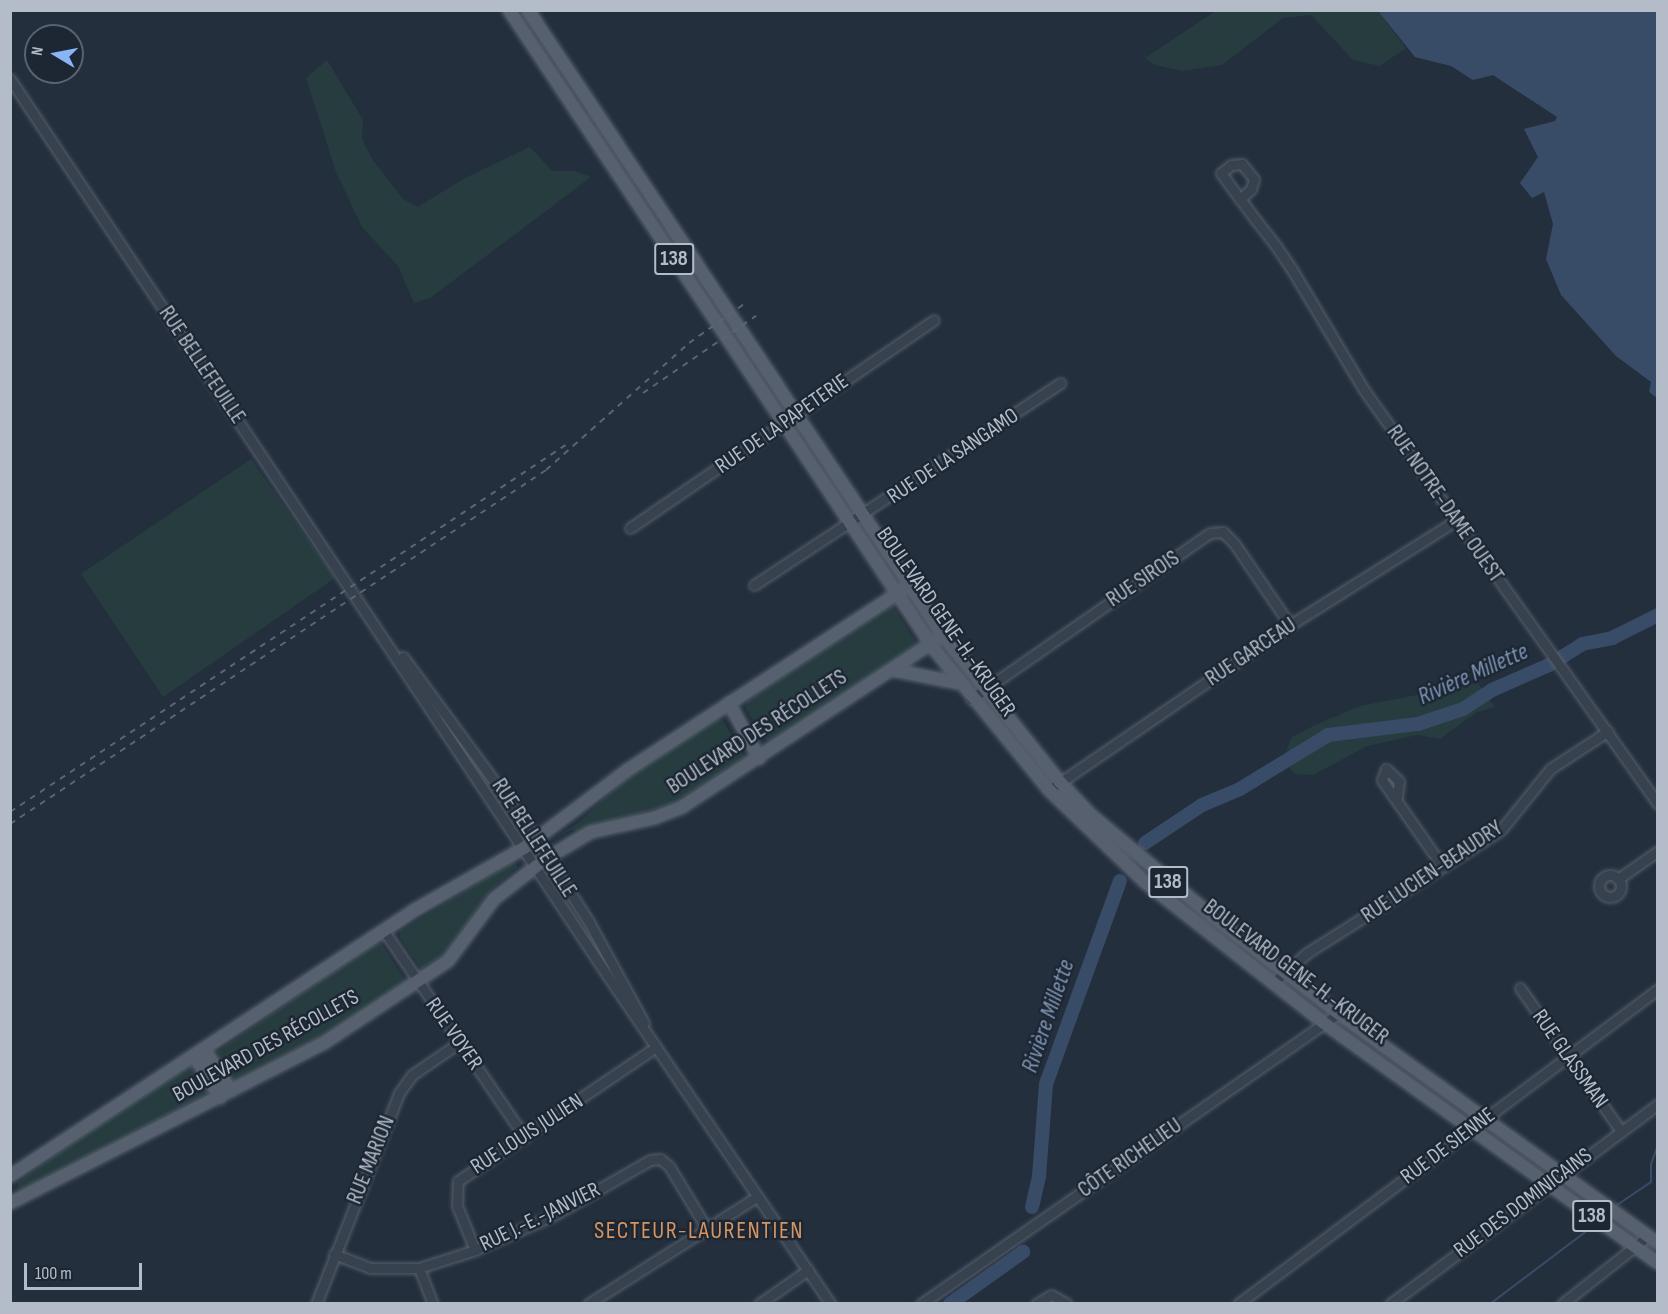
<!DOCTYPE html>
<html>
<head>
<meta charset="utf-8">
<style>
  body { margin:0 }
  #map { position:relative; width:1668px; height:1314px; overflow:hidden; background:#242f3e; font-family:"Sofia Sans Condensed",sans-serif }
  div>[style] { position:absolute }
  .green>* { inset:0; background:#263c3f }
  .water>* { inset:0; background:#394c67 }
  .stream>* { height:2px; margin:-1px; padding:0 1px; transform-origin:1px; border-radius:1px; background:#394c67 }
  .river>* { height:14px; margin:-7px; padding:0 7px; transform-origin:7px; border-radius:7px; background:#394c67 }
  .roads { filter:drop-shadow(0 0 2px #565f6c) drop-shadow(0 0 2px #565f6c) }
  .minor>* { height:9px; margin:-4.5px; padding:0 4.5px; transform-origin:4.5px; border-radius:4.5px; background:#38414e }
  .minor>.ring { margin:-4.5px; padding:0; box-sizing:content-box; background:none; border:9px solid #38414e; border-radius:50% }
  .major>* { height:12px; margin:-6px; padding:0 6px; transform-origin:6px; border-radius:6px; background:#56606e }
  .rail>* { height:2px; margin-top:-1px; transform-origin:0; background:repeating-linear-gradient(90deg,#5a6575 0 6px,transparent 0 12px) }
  span { translate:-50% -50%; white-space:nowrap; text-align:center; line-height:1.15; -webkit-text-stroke:5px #1d2633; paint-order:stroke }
  .shield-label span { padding:2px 4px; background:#1d2633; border:2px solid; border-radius:4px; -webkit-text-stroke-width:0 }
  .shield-label { font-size:21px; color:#b4bcc9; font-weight:700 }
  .street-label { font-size:22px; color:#b4bcc9 }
  .water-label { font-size:24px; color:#7c92b1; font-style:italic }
  .neighbourhood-label { font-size:24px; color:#d59563; letter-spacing:1.5px }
  .frame { position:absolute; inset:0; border:12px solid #b4bcc9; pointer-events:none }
  .north { position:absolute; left:24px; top:24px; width:60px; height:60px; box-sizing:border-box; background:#1d2633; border:2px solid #59626f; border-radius:50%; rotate:280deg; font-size:16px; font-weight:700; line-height:24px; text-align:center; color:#b4bcc9 }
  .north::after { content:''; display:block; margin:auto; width:21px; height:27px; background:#8ab4f8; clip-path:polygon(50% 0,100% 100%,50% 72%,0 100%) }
  .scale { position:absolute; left:24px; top:1263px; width:118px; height:27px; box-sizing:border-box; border:3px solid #b4bcc9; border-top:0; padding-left:8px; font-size:18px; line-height:21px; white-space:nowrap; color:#b4bcc9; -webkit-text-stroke:4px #1d2633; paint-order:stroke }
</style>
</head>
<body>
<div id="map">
  <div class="green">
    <i style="clip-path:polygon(1217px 10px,1378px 11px,1406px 48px,1380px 66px,1353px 60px,1311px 15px,1283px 18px,1222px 65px,1182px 71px,1155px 65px,1145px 58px)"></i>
    <i style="clip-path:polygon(327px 60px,363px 120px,362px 139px,372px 159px,403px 199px,418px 207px,463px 179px,530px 147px,552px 171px,575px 171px,591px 177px,430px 298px,414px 303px,398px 266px,362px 227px,336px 172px,306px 78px)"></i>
    <i style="clip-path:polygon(251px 459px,335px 578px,163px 697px,81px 574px)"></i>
    <i style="clip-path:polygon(888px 606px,893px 606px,917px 644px,916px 647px,771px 743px,767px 741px,746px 710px,746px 702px,793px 666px)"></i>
    <i style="clip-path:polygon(1478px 683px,1495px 707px,1477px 712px,1440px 739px,1417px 735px,1367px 746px,1313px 775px,1295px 774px,1290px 769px,1285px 754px,1292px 737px,1313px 726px,1360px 706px)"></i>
    <i style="clip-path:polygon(717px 717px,721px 718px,745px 757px,671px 805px,591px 827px,556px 846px,575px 832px,573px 829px,552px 840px,579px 822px,626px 778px)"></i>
    <i style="clip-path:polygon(514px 861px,518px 867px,488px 893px,448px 952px,421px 969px,400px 938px,400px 931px)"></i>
    <i style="clip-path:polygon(376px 942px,382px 944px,406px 982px,306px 1047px,235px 1083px,232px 1081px,216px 1058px,218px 1051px)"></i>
    <i style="clip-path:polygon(190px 1065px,209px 1090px,207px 1094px,24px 1190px,18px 1188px,18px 1182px,87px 1133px)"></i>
  </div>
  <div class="water">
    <i style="clip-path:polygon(1378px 11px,1657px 11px,1657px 398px,1649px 392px,1651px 382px,1616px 356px,1561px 295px,1546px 259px,1553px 224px,1544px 192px,1532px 198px,1520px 183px,1538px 157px,1524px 129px,1555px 121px,1557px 117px,1493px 75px,1473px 80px,1451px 66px,1415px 57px)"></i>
  </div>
  <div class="stream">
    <i style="left:1617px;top:1205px;width:41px;rotate:-34.1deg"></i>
    <i style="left:1651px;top:1182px;width:18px;rotate:-90deg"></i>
    <i style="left:1651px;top:1164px;width:20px;rotate:-70deg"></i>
    <i style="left:1490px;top:1304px;width:124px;rotate:-37.1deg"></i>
  </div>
  <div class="river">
    <i style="left:1145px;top:843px;width:69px;rotate:-33.7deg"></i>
    <i style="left:1202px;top:805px;width:41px;rotate:-22.8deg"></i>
    <i style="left:1240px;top:789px;width:103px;rotate:-31.5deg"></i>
    <i style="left:1328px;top:735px;width:91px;rotate:-7deg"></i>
    <i style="left:1418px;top:724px;width:47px;rotate:-18.4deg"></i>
    <i style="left:1463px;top:709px;width:35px;rotate:-33deg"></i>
    <i style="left:1492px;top:690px;width:62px;rotate:-23.7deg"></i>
    <i style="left:1549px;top:665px;width:39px;rotate:-32deg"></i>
    <i style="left:1582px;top:644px;width:31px;rotate:-11deg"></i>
    <i style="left:1612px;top:638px;width:51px;rotate:-26.6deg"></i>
    <i style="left:1032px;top:1207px;width:31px;rotate:-77deg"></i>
    <i style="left:1039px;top:1177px;width:93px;rotate:-85.7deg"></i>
    <i style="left:1046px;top:1084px;width:216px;rotate:-70deg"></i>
    <i style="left:950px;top:1304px;width:90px;rotate:-35.5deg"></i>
  </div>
  <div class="roads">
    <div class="minor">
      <i style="left:10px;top:79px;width:1077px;rotate:56.32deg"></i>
      <i style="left:607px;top:975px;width:398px;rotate:55.8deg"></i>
      <i style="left:1240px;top:199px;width:15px;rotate:-42deg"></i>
      <i style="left:1251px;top:189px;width:10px;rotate:-73deg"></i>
      <i style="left:1254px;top:179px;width:19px;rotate:-129deg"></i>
      <i style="left:1242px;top:164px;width:11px;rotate:175deg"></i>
      <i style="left:1231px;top:165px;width:13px;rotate:141deg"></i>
      <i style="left:1221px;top:173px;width:32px;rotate:54deg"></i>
      <i style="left:1240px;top:199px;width:25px;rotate:53deg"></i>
      <i style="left:1255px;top:219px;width:34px;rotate:52deg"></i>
      <i style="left:1276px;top:246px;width:27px;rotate:56deg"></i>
      <i style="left:1291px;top:268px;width:142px;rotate:59.1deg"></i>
      <i style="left:1364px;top:390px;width:508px;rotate:54.62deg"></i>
      <i style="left:630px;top:528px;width:368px;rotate:-34.4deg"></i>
      <i style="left:754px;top:585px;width:367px;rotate:-33.4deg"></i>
      <i style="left:403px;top:657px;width:215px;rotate:53.7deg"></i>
      <i style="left:530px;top:830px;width:109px;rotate:57.3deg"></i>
      <i style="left:589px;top:922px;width:115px;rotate:61.4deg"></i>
      <i style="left:971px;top:699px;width:291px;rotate:-34.8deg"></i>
      <i style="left:1210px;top:533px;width:13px;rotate:-4deg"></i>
      <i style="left:1223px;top:532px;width:16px;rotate:45deg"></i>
      <i style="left:1234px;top:543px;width:99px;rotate:55.7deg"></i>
      <i style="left:1049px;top:790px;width:292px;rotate:-34.4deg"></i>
      <i style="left:1290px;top:625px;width:199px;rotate:-32.2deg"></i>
      <i style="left:1397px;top:797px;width:16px;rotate:-83deg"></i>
      <i style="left:1399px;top:781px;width:18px;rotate:-137deg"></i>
      <i style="left:1386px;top:769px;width:12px;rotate:110deg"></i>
      <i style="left:1382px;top:780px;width:106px;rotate:55deg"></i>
      <i class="ring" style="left:1599px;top:875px;width:13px;height:13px"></i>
      <i style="left:1618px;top:879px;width:49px;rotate:-35deg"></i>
      <i style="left:384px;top:931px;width:250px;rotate:55.7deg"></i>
      <i style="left:1275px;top:981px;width:43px;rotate:-41.2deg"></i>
      <i style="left:1307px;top:953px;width:230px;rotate:-32.4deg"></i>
      <i style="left:1501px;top:830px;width:78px;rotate:-51.2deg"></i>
      <i style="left:1550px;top:769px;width:69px;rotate:-33.2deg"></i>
      <i style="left:1520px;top:988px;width:175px;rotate:54.8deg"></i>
      <i style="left:475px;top:1250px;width:48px;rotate:-112.2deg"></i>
      <i style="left:457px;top:1206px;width:25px;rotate:-88deg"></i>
      <i style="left:458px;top:1181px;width:239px;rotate:-34.1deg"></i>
      <i style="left:334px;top:1254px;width:39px;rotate:21deg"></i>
      <i style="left:370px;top:1268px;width:49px"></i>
      <i style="left:419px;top:1268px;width:59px;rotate:-17.8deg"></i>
      <i style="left:475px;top:1250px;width:86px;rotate:-23.9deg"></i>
      <i style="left:554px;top:1215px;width:111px;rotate:-29.8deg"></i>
      <i style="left:650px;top:1160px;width:10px;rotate:-6deg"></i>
      <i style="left:660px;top:1159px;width:11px;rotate:38deg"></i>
      <i style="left:669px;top:1166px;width:74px;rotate:58.9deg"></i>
      <i style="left:419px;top:1268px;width:39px;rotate:69deg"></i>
      <i style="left:316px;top:1304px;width:227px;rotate:-68.5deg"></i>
      <i style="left:399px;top:1093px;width:22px;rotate:-54deg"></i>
      <i style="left:412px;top:1075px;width:58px;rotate:-34.5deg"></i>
      <i style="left:588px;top:1304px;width:201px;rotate:-32.4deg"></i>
      <i style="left:759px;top:1304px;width:60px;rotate:-34.8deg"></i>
      <i style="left:921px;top:1304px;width:509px;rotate:-34.84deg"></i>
      <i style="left:1036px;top:1304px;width:17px;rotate:-31deg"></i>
      <i style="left:1051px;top:1295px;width:18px;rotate:29deg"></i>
      <i style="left:1238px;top:1304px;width:525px;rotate:-36.87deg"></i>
      <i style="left:1390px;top:1304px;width:334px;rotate:-36.7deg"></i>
      <i style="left:1562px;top:1304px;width:110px;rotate:-38.3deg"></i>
    </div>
    <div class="major">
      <i style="left:509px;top:10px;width:767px;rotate:56.37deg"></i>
      <i style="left:934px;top:649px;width:182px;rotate:50.8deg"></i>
      <i style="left:1049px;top:790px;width:133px;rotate:43.8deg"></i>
      <i style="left:1145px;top:882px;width:228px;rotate:38.2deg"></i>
      <i style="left:1324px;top:1023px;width:411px;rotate:35.7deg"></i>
      <i style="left:528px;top:10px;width:754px;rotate:56.42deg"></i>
      <i style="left:945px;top:638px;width:184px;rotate:51.4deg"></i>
      <i style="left:1060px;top:782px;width:45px;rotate:46.8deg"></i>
      <i style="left:1091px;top:815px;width:159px;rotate:39.9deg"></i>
      <i style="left:1213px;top:917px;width:168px;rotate:37.5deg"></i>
      <i style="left:1346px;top:1019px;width:384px;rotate:35.7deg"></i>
      <i style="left:893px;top:670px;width:66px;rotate:11.3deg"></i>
      <i style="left:729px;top:703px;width:63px;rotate:61.4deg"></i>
      <i style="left:204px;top:1049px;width:50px;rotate:57.3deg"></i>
      <i style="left:194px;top:1056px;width:49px;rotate:57.6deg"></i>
      <i style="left:10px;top:1176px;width:482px;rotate:-33.3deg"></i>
      <i style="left:413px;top:911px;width:128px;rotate:-29.6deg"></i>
      <i style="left:524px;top:848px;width:128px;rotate:-37deg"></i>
      <i style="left:626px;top:771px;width:332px;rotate:-33.2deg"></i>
      <i style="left:10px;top:1203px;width:352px;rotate:-27deg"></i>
      <i style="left:324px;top:1043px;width:149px;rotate:-33.5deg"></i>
      <i style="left:448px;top:961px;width:77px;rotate:-53.4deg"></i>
      <i style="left:494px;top:899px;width:67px;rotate:-37.7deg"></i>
      <i style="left:547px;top:858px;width:51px;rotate:-30.6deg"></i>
      <i style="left:591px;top:832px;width:65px;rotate:-12.5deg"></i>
      <i style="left:654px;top:818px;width:30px;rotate:-21deg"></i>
      <i style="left:682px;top:807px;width:306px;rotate:-33.3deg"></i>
    </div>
  </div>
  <div class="rail">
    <i style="left:643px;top:393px;width:137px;rotate:-34.3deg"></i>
    <i style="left:10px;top:812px;width:668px;rotate:-33.45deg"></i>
    <i style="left:10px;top:824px;width:642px;rotate:-33.44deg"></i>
    <i style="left:546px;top:470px;width:191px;rotate:-41.6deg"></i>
    <i style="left:689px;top:343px;width:71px;rotate:-35.3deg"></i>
  </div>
  <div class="shield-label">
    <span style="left:674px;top:259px">138</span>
    <span style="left:1168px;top:882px">138</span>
    <span style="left:1592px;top:1216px">138</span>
  </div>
  <div class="street-label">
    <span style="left:202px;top:365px;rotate:56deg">RUE BELLEFEUILLE</span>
    <span style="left:782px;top:424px;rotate:-35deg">RUE DE LA PAPETERIE</span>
    <span style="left:953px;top:456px;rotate:-34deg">RUE DE LA SANGAMO</span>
    <span style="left:1445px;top:504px;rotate:55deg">RUE NOTRE-DAME OUEST</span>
    <span style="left:1143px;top:579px;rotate:-34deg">RUE SIROIS</span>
    <span style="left:946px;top:622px;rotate:55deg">BOULEVARD GENE-H.-KRUGER</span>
    <span style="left:1251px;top:652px;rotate:-34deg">RUE GARCEAU</span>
    <span style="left:757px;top:732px;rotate:-33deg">BOULEVARD DES RÉCOLLETS</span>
    <span style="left:534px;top:838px;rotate:57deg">RUE BELLEFEUILLE</span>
    <span style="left:1432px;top:872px;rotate:-34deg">RUE LUCIEN-BEAUDRY</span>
    <span style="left:1296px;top:972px;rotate:37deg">BOULEVARD GENE-H.-KRUGER</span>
    <span style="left:454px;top:1034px;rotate:55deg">RUE VOYER</span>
    <span style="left:266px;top:1046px;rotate:-29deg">BOULEVARD DES RÉCOLLETS</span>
    <span style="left:1570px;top:1059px;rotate:55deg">RUE GLASSMAN</span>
    <span style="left:527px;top:1134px;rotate:-33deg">RUE LOUIS JULIEN</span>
    <span style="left:1448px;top:1146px;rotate:-37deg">RUE DE SIENNE</span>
    <span style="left:1130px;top:1158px;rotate:-35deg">CÔTE RICHELIEU</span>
    <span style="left:371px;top:1160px;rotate:-68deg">RUE MARION</span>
    <span style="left:1523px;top:1203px;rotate:-37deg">RUE DES DOMINICAINS</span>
    <span style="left:540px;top:1217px;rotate:-26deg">RUE J.-E.-JANVIER</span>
  </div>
  <div class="water-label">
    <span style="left:1473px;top:674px;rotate:-24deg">Rivière Millette</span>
    <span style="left:1048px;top:1016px;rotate:-71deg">Rivière Millette</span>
  </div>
  <div class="neighbourhood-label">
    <span style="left:699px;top:1231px">SECTEUR-LAURENTIEN</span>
  </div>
  <div class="frame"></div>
  <div class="north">N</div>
  <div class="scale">100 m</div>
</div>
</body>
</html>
